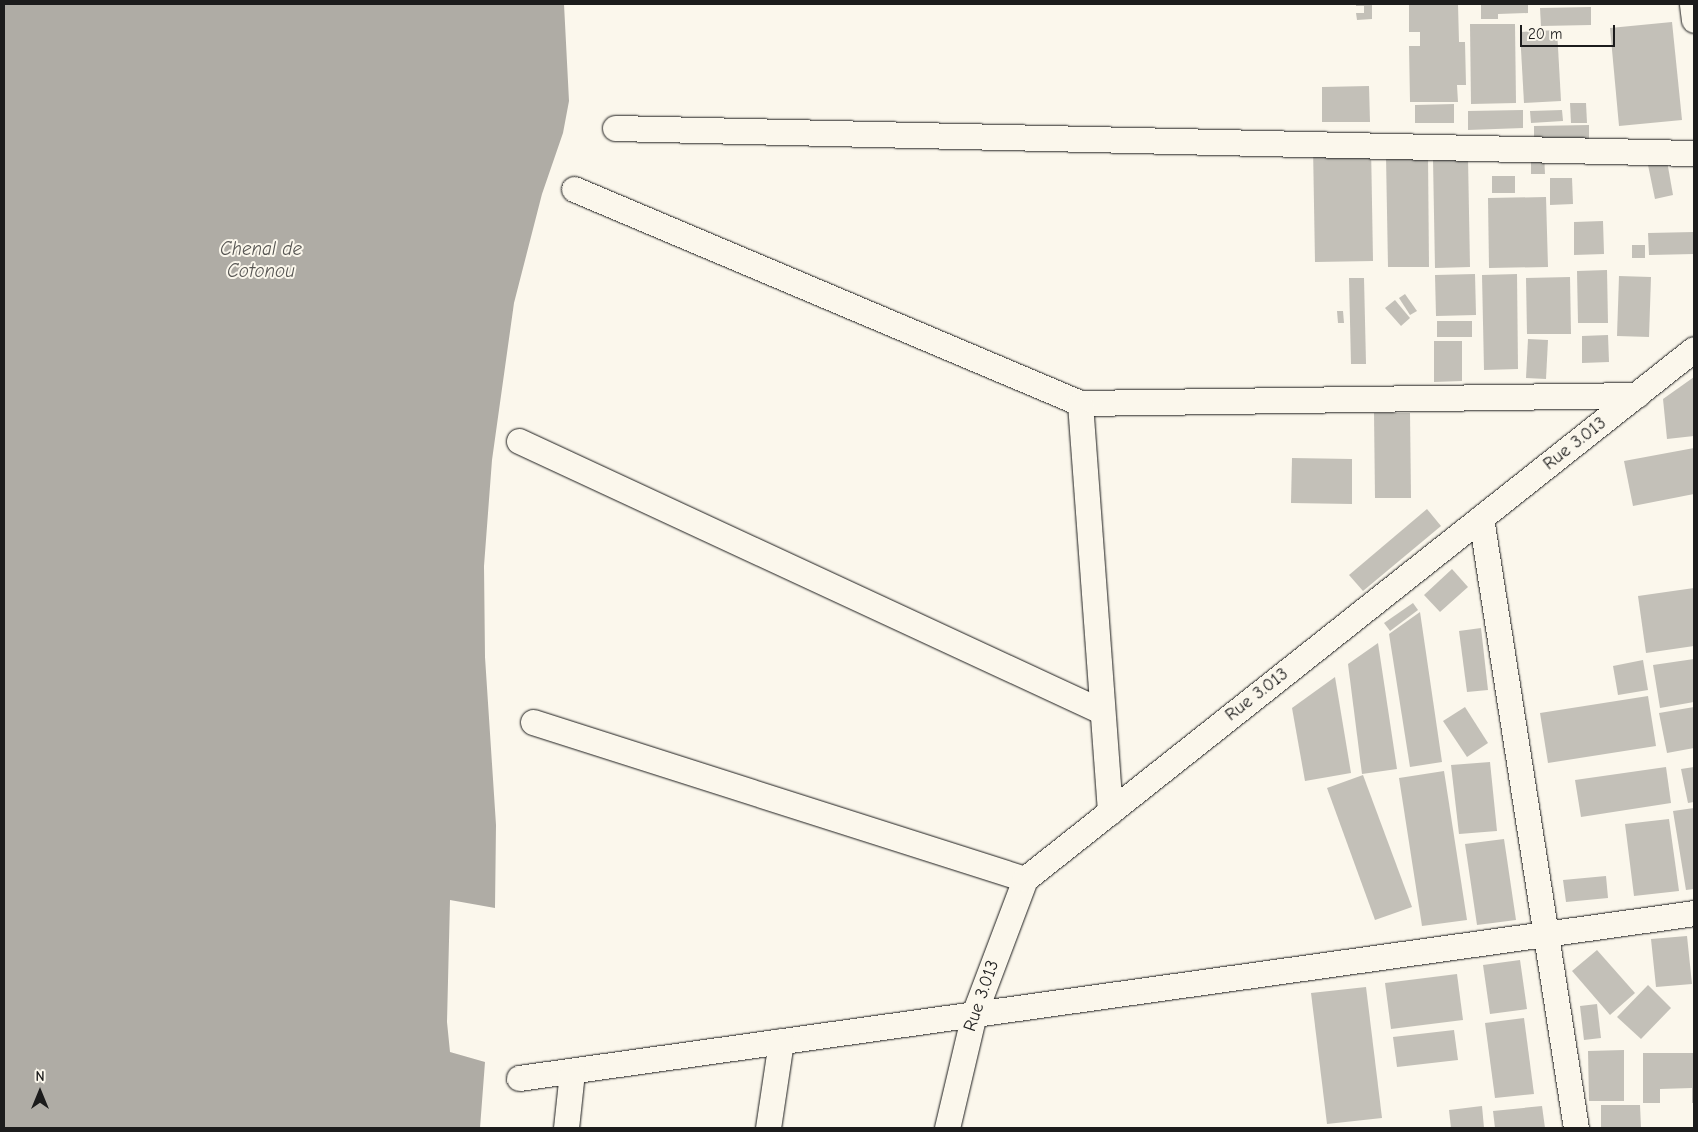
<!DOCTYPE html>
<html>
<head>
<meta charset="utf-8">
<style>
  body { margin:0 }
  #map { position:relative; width:1698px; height:1132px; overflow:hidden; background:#fbf7ec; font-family:"Comic Neue",sans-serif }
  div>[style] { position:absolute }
  .water>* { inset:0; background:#afaca5 }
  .building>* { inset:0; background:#c3c0b8 }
  .roads { filter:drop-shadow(0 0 1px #1c1c1c) drop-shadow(0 0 1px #1c1c1c) }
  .minor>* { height:25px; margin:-12.5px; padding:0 12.5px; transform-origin:12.5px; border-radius:12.5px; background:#fbf7ec }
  span { translate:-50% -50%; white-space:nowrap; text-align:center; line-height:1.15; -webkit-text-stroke:4px #fbf7ec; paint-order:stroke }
  .street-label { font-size:18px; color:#1c1c1c }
  .water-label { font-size:19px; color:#575653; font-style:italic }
  .frame { position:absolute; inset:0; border:5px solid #1c1c1c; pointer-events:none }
  .north { position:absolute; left:15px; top:1067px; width:50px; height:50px; -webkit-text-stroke:4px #fbf7ec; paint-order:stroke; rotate:0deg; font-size:14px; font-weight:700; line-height:20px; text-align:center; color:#1c1c1c }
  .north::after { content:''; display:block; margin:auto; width:18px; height:22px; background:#1c1c1c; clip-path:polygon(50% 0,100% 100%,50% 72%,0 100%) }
  .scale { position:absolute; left:1520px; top:25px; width:95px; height:22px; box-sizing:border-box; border:2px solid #1c1c1c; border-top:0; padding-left:6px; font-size:15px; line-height:18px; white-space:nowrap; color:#1c1c1c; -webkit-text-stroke:4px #fbf7ec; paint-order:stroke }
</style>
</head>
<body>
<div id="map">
  <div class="water">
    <i style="clip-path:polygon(4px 4px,564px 4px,569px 101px,563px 133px,542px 194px,514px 303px,492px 460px,484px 566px,485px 657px,496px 825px,495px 908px,450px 900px,447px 1022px,450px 1052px,485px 1062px,480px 1128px,4px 1128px)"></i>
  </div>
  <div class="building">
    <i style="clip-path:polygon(1356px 4px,1372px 4px,1372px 19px,1357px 20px,1356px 13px,1364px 13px,1364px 6px,1356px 6px)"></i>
    <i style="clip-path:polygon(1409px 4px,1458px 4px,1459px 42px,1465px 42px,1466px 85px,1457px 85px,1458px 102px,1410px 102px,1409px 46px,1420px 46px,1420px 32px,1409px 32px)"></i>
    <i style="clip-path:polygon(1481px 4px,1528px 4px,1528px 13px,1498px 14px,1498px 19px,1481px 19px)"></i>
    <i style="clip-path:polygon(1591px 7px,1591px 25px,1541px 26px,1540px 8px)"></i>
    <i style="clip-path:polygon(1672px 22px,1682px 120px,1619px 126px,1610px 28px)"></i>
    <i style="clip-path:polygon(1470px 24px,1515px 24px,1516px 103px,1471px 104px)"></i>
    <i style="clip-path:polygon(1557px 30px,1561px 101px,1524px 103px,1520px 32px)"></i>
    <i style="clip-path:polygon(1369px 86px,1370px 122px,1322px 122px,1322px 87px)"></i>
    <i style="clip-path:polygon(1570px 103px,1586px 103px,1587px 123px,1571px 123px)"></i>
    <i style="clip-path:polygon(1454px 104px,1454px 123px,1415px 123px,1415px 105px)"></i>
    <i style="clip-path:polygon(1523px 110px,1523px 128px,1468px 130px,1468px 111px)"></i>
    <i style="clip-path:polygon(1562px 110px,1563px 121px,1531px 123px,1530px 111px)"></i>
    <i style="clip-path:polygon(1589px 125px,1589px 142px,1534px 143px,1534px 126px)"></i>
    <i style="clip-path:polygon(1371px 145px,1373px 261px,1315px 262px,1313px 146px)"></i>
    <i style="clip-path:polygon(1544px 154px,1545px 174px,1531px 174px,1531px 155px)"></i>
    <i style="clip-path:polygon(1428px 155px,1429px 267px,1388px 267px,1386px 156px)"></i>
    <i style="clip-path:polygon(1468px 158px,1470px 267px,1435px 268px,1433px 159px)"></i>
    <i style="clip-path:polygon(1667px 161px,1673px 195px,1655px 199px,1648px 165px)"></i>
    <i style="clip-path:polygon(1492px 176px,1515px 176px,1515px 193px,1492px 193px)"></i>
    <i style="clip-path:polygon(1550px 178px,1572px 178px,1573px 204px,1550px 205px)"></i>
    <i style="clip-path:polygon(1546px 197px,1548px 267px,1489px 268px,1488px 198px)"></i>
    <i style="clip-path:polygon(1603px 221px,1604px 254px,1574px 255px,1574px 222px)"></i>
    <i style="clip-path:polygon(1694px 232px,1694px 254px,1649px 255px,1648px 233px)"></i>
    <i style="clip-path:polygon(1632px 245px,1645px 245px,1645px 258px,1632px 258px)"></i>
    <i style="clip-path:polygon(1607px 270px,1608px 323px,1578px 323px,1577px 271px)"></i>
    <i style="clip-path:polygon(1475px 274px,1476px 315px,1436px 316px,1435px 275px)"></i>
    <i style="clip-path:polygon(1517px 274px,1518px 369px,1484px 370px,1482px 275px)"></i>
    <i style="clip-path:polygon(1619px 276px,1651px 277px,1649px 337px,1617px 336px)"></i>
    <i style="clip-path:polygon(1570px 277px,1571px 334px,1527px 334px,1526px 278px)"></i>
    <i style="clip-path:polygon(1349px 278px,1364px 278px,1366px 364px,1351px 364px)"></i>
    <i style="clip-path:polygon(1405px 294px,1417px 311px,1410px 315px,1399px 298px)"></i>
    <i style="clip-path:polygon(1395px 300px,1410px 318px,1401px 326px,1385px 308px)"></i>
    <i style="clip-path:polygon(1337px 311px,1343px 311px,1344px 323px,1338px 323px)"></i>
    <i style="clip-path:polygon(1437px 321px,1472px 321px,1472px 337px,1437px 337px)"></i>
    <i style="clip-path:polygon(1608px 335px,1609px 362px,1582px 363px,1582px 336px)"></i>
    <i style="clip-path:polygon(1528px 339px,1548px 340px,1546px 379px,1526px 378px)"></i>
    <i style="clip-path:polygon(1434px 341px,1462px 341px,1462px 381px,1434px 382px)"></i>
    <i style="clip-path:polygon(1694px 377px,1694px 436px,1667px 439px,1663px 399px)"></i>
    <i style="clip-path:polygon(1374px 413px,1410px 413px,1411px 498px,1375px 498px)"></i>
    <i style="clip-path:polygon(1694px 448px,1694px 494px,1633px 506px,1624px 461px)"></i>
    <i style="clip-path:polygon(1292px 458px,1352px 459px,1352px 504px,1291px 503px)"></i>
    <i style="clip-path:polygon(1427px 509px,1441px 526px,1363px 591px,1349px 575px)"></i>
    <i style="clip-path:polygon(1452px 569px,1468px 587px,1440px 612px,1424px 595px)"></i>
    <i style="clip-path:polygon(1694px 588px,1694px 646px,1646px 653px,1638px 596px)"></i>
    <i style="clip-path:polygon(1413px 603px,1418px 610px,1390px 631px,1384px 623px)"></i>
    <i style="clip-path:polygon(1420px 612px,1442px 762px,1410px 767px,1389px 634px)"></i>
    <i style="clip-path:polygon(1481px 628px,1488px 690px,1467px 692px,1459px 631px)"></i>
    <i style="clip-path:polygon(1378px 643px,1397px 769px,1362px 774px,1348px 664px)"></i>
    <i style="clip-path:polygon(1694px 659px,1694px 702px,1660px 708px,1653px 665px)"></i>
    <i style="clip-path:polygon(1643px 660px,1648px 690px,1618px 695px,1613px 666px)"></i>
    <i style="clip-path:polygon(1335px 677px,1351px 773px,1305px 781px,1292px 708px)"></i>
    <i style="clip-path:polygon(1648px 696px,1656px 746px,1548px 763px,1540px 713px)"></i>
    <i style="clip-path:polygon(1465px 707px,1488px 743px,1467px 757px,1443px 721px)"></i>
    <i style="clip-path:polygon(1694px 707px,1694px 748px,1667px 753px,1659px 713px)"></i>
    <i style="clip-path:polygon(1490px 762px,1497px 831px,1459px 834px,1451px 765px)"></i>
    <i style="clip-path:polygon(1666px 767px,1671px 803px,1581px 817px,1575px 780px)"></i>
    <i style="clip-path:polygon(1694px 767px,1694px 802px,1688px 803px,1681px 769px)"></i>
    <i style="clip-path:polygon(1444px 771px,1467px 920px,1422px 926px,1399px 778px)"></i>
    <i style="clip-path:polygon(1363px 775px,1412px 907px,1375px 920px,1327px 788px)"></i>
    <i style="clip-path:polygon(1694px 808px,1694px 889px,1686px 890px,1673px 811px)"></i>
    <i style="clip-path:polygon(1669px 819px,1679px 891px,1634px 896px,1625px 824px)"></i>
    <i style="clip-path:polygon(1504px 839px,1516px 920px,1477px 925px,1465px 844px)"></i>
    <i style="clip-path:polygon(1606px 876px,1608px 898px,1566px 902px,1563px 880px)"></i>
    <i style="clip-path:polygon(1687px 936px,1692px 984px,1656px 987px,1651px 939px)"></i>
    <i style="clip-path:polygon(1597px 950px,1635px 993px,1610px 1015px,1572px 971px)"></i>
    <i style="clip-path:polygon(1520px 960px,1527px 1009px,1490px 1014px,1483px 965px)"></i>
    <i style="clip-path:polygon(1457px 974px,1463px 1020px,1391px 1029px,1385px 983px)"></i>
    <i style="clip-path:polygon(1648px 985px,1671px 1008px,1641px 1039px,1617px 1017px)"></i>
    <i style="clip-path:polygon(1366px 987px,1382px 1118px,1327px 1124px,1311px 993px)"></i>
    <i style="clip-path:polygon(1597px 1004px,1601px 1038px,1584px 1040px,1580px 1006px)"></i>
    <i style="clip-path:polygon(1524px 1018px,1534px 1094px,1495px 1098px,1485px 1023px)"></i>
    <i style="clip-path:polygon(1454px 1030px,1458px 1060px,1397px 1067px,1393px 1037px)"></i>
    <i style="clip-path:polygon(1624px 1050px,1624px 1101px,1589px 1101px,1588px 1051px)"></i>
    <i style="clip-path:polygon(1643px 1053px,1694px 1053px,1694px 1103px,1692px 1103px,1692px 1088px,1660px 1089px,1660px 1103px,1643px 1103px)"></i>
    <i style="clip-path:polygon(1601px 1105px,1640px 1105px,1641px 1128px,1601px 1128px)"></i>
    <i style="clip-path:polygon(1482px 1106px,1484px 1128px,1451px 1128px,1449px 1110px)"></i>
    <i style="clip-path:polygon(1542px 1106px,1545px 1128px,1495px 1128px,1493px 1111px)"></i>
  </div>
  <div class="roads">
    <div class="minor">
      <i style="left:1692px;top:4px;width:16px;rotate:83deg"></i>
      <i style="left:615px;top:128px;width:1079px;rotate:1.33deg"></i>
      <i style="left:574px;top:189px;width:549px;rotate:22.92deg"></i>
      <i style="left:1080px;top:403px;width:557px;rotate:-0.82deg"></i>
      <i style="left:1080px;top:403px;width:410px;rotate:85.8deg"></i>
      <i style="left:519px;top:441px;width:642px;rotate:24.89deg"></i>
      <i style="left:1481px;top:518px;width:617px;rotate:81.15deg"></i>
      <i style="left:533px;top:722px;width:516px;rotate:17.7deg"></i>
      <i style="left:519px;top:1078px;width:1187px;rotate:-7.99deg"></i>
      <i style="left:566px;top:1128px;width:56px;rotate:-83.9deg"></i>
      <i style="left:768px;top:1128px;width:88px;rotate:-81.5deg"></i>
      <i style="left:947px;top:1128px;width:117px;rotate:-76.7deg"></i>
      <i style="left:974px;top:1014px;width:144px;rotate:-69.3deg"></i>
      <i style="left:1025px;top:879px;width:853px;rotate:-38.39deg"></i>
    </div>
  </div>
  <div class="street-label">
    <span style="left:1575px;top:444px;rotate:-38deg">Rue 3.013</span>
    <span style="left:1257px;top:695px;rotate:-38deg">Rue 3.013</span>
    <span style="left:982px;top:996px;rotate:-71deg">Rue 3.013</span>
  </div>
  <div class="water-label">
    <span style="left:261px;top:261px">Chenal de<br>Cotonou</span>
  </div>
  <div class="frame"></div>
  <div class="north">N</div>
  <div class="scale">20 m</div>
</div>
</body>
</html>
